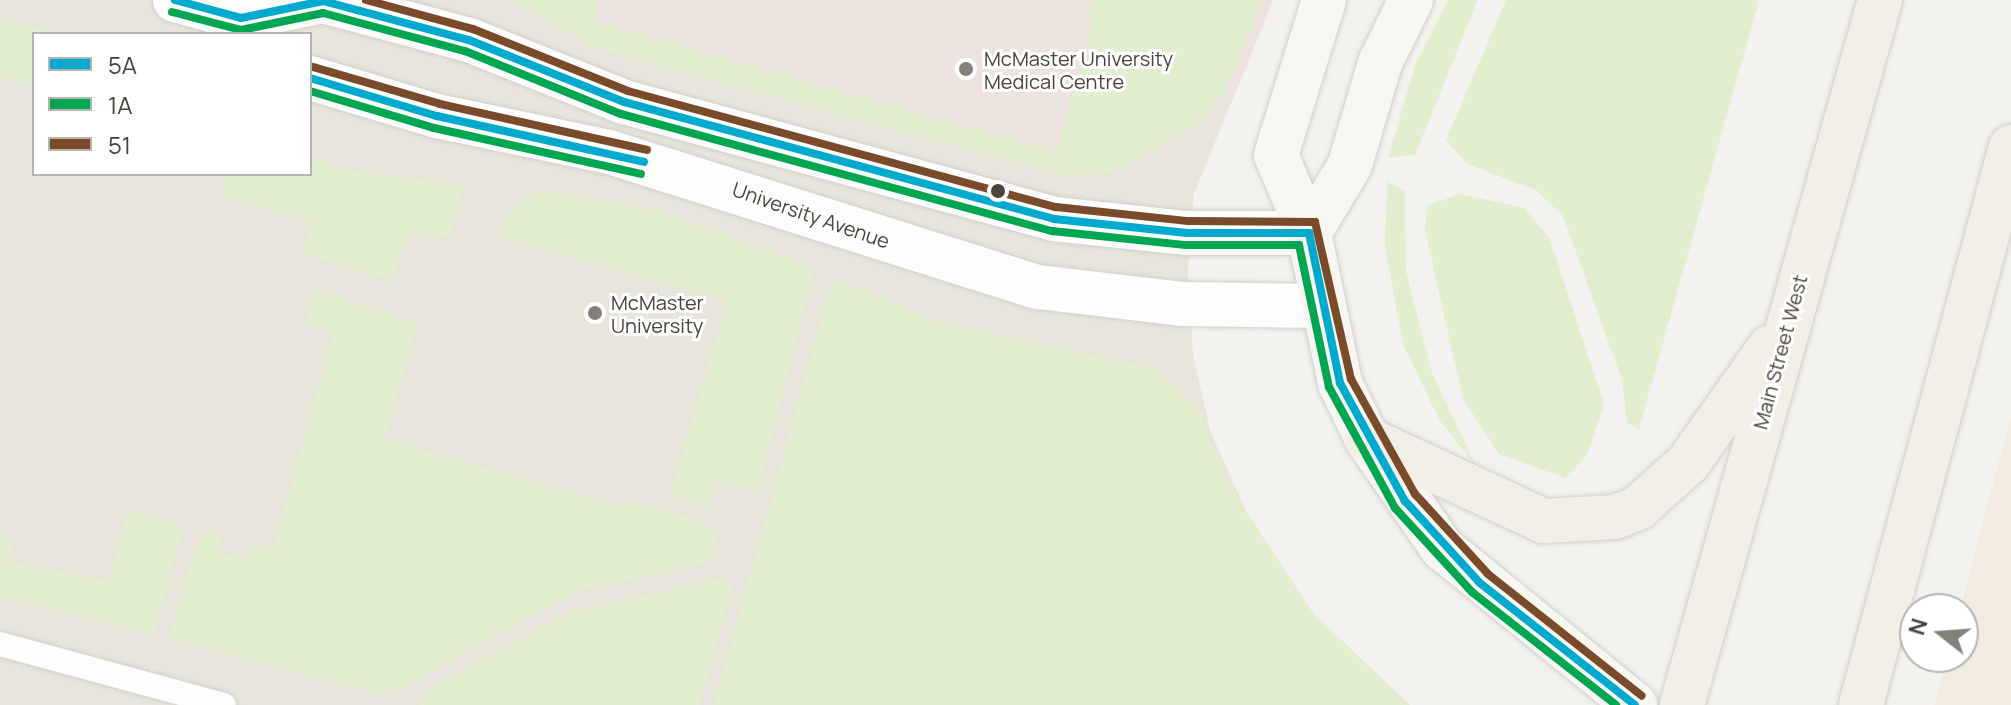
<!DOCTYPE html>
<html>
<head>
<meta charset="utf-8">
<style>
  body { margin:0 }
  #map { position:relative; width:2011px; height:705px; overflow:hidden; background:#f4f2ee; font-family:Manrope,sans-serif }
  div>[style] { position:absolute }
  .commercial>* { inset:0; background:#f3ebdf }
  .education>* { inset:0; background:#eae5da }
  .medical>* { inset:0; background:#eee3df }
  .green>* { inset:0; background:#e1eecf }
  .roads { filter:drop-shadow(0 0 2px #d2d0cb) drop-shadow(0 0 2px #d2d0cb) }
  .lane>* { height:24px; margin:-12px; padding:0 12px; transform-origin:12px; border-radius:12px; background:#fdfdfc }
  .street>* { height:44px; margin:-22px; padding:0 22px; transform-origin:22px; border-radius:22px; background:#fdfdfc }
  .secondary>* { height:44px; margin:-22px; padding:0 22px; transform-origin:22px; border-radius:22px; background:#f7f6f1 }
  .primary>* { height:44px; margin:-22px; padding:0 22px; transform-origin:22px; border-radius:22px; background:#f2efe6 }
  .bus-1>* { height:8px; margin:-4px; padding:0 4px; transform-origin:4px; border-radius:4px; background:#00a9ce }
  .bus-2>* { height:8px; margin:-4px; padding:0 4px; transform-origin:4px; border-radius:4px; background:#00a651 }
  .bus-3>* { height:8px; margin:-4px; padding:0 4px; transform-origin:4px; border-radius:4px; background:#7a4b2a }
  .dots>* { width:22px; height:22px; translate:-50% -50%; box-sizing:border-box; border:4px solid #fff; border-radius:50% }
  span { translate:-50% -50%; white-space:nowrap; text-align:center; line-height:1.15; -webkit-text-stroke:6px #fff; paint-order:stroke }
  .poi-label { font-size:20px; color:#4b4439 }
  .left { translate:0 -50%; text-align:left }
  .street-label { font-size:20px; color:#4b4439 }
  .legend { position:absolute; left:32px; top:32px; width:280px; height:144px; box-sizing:border-box; background:#fff; border:2px solid #b7b4b0; margin:0; padding:10px 14px; list-style:none; font-size:24px; color:#4b4439 }
  .legend li { display:flex; align-items:center; gap:16px; height:40px }
  .legend b { width:40px; border:2px solid #b7b4b0 }
  .north { position:absolute; left:1899px; top:593px; width:80px; height:80px; box-sizing:border-box; background:#fff; border:2px solid #b7b4b0; border-radius:50%; rotate:287deg; font-size:22px; font-weight:700; line-height:32px; text-align:center; color:#4b4439 }
  .north::after { content:''; display:block; margin:auto; width:28px; height:36px; background:#868178; clip-path:polygon(50% 0,100% 100%,50% 72%,0 100%) }
</style>
</head>
<body>
<div id="map">
  <div class="commercial">
    <i style="clip-path:polygon(2011px 415px,2011px 705px,1934px 705px,1947px 657px,1963px 657px,1960px 609px)"></i>
  </div>
  <div class="education">
    <i style="clip-path:polygon(evenodd,0 0,1273px 0,1194px 194px,1188px 271px,1193px 355px,1211px 433px,1252px 524px,1313px 614px,1410px 705px,0 705px,0 0,34px 34px,310px 34px,310px 174px,34px 174px,34px 34px)"></i>
  </div>
  <div class="medical">
    <i style="clip-path:polygon(568px 0,1273px 0,1236px 92px,1149px 125px,1053px 175px,608px 46px)"></i>
  </div>
  <div class="green">
    <i style="clip-path:polygon(515px 0,597px 0,592px 21px,1056px 152px,1093px 21px,1086px 19px,1091px 0,1263px 0,1226px 90px,1195px 126px,1111px 172px,1067px 176px,593px 47px)"></i>
    <i style="clip-path:polygon(1448px 0,1478px 0,1415px 155px,1388px 158px,1415px 65px)"></i>
    <i style="clip-path:polygon(1506px 0,1759px 0,1639px 429px,1627px 423px,1622px 380px,1563px 216px,1536px 190px,1467px 164px,1446px 140px)"></i>
    <i style="clip-path:polygon(0 20px,63px 34px,34px 34px,34px 85px,0 76px)"></i>
    <i style="clip-path:polygon(310px 157px,344px 170px,463px 185px,450px 236px,405px 234px,393px 280px,302px 254px,312px 221px,220px 195px,226px 174px,310px 174px)"></i>
    <i style="clip-path:polygon(1387px 182px,1405px 191px,1406px 271px,1432px 373px,1476px 466px,1440px 421px,1403px 344px,1385px 247px)"></i>
    <i style="clip-path:polygon(540px 191px,657px 211px,814px 268px,758px 491px,716px 479px,707px 507px,671px 494px,727px 301px,498px 235px,517px 205px)"></i>
    <i style="clip-path:polygon(1461px 194px,1524px 208px,1550px 239px,1604px 404px,1588px 454px,1565px 478px,1499px 454px,1463px 399px,1425px 230px,1427px 205px)"></i>
    <i style="clip-path:polygon(839px 280px,939px 323px,1155px 369px,1199px 412px,1229px 485px,1313px 613px,1410px 705px,714px 705px,828px 295px)"></i>
    <i style="clip-path:polygon(314px 290px,417px 324px,384px 439px,622px 508px,625px 500px,699px 520px,715px 531px,717px 546px,706px 563px,576px 591px,398px 689px,373px 692px,169px 637px,195px 548px,207px 532px,222px 536px,217px 553px,249px 560px,254px 546px,272px 551px,334px 332px,305px 323px)"></i>
    <i style="clip-path:polygon(128px 510px,183px 526px,154px 634px,0 596px,0 535px,14px 539px,8px 562px,108px 581px)"></i>
    <i style="clip-path:polygon(724px 578px,732px 586px,699px 705px,419px 705px,438px 684px,570px 613px)"></i>
  </div>
  <div class="roads">
    <div class="lane">
      <i style="left:0;top:644px;width:232px;rotate:15.2deg"></i>
    </div>
    <div class="street">
      <i style="left:175px;top:0;width:68px;rotate:15.3deg"></i>
      <i style="left:241px;top:18px;width:84px;rotate:-11.7deg"></i>
      <i style="left:323px;top:1px;width:151px;rotate:15deg"></i>
      <i style="left:469px;top:40px;width:167px;rotate:21.8deg"></i>
      <i style="left:624px;top:102px;width:446px;rotate:15.2deg"></i>
      <i style="left:1054px;top:219px;width:134px;rotate:6deg"></i>
      <i style="left:1187px;top:233px;width:122px"></i>
      <i style="left:310px;top:78px;width:133px;rotate:16.7deg"></i>
      <i style="left:437px;top:116px;width:176px;rotate:11.8deg"></i>
      <i style="left:609px;top:152px;width:450px;rotate:17.5deg"></i>
      <i style="left:1038px;top:287px;width:145px;rotate:6.7deg"></i>
      <i style="left:1182px;top:304px;width:137px;rotate:0.8deg"></i>
    </div>
    <div class="secondary">
      <i style="left:1324px;top:0;width:162px;rotate:107.2deg"></i>
      <i style="left:1276px;top:155px;width:85px;rotate:67.1deg"></i>
      <i style="left:1309px;top:233px;width:153px;rotate:78.3deg"></i>
      <i style="left:1340px;top:383px;width:62px;rotate:64.3deg"></i>
      <i style="left:1367px;top:439px;width:132px;rotate:55.5deg"></i>
      <i style="left:1442px;top:548px;width:249px;rotate:39.1deg"></i>
      <i style="left:1309px;top:233px;width:79px;rotate:-58.9deg"></i>
      <i style="left:1350px;top:165px;width:106px;rotate:-73.6deg"></i>
      <i style="left:1380px;top:63px;width:70px;rotate:-63.8deg"></i>
    </div>
    <div class="primary">
      <i style="left:1367px;top:439px;width:195px;rotate:24.9deg"></i>
      <i style="left:1544px;top:521px;width:71px;rotate:-3.2deg"></i>
      <i style="left:1615px;top:517px;width:25px;rotate:-21deg"></i>
      <i style="left:1638px;top:508px;width:67px;rotate:-42deg"></i>
      <i style="left:1688px;top:463px;width:142px;rotate:-54.7deg"></i>
      <i style="left:1682px;top:705px;width:732px;rotate:-74.31deg"></i>
      <i style="left:1861px;top:705px;width:578px;rotate:-74.95deg"></i>
    </div>
  </div>
  <div class="bus-1">
    <i style="left:175px;top:0;width:68px;rotate:15.3deg"></i>
    <i style="left:241px;top:18px;width:84px;rotate:-11.7deg"></i>
    <i style="left:323px;top:1px;width:151px;rotate:15deg"></i>
    <i style="left:469px;top:40px;width:167px;rotate:21.8deg"></i>
    <i style="left:624px;top:102px;width:446px;rotate:15.2deg"></i>
    <i style="left:1054px;top:219px;width:134px;rotate:6deg"></i>
    <i style="left:1187px;top:233px;width:122px"></i>
    <i style="left:1309px;top:233px;width:153px;rotate:78.3deg"></i>
    <i style="left:1340px;top:383px;width:135px;rotate:61.2deg"></i>
    <i style="left:1405px;top:501px;width:111px;rotate:47.6deg"></i>
    <i style="left:1480px;top:583px;width:197px;rotate:38.2deg"></i>
    <i style="left:310px;top:78px;width:133px;rotate:16.7deg"></i>
    <i style="left:437px;top:116px;width:212px;rotate:12.5deg"></i>
  </div>
  <div class="bus-2">
    <i style="left:172px;top:12px;width:71px;rotate:14.6deg"></i>
    <i style="left:241px;top:30px;width:84px;rotate:-11.7deg"></i>
    <i style="left:323px;top:13px;width:147px;rotate:15deg"></i>
    <i style="left:465px;top:51px;width:168px;rotate:22deg"></i>
    <i style="left:621px;top:114px;width:447px;rotate:15.2deg"></i>
    <i style="left:1052px;top:231px;width:135px;rotate:6deg"></i>
    <i style="left:1186px;top:245px;width:113px"></i>
    <i style="left:1299px;top:245px;width:145px;rotate:78.1deg"></i>
    <i style="left:1329px;top:387px;width:138px;rotate:61.4deg"></i>
    <i style="left:1395px;top:508px;width:114px;rotate:47.5deg"></i>
    <i style="left:1472px;top:592px;width:183px;rotate:38.1deg"></i>
    <i style="left:310px;top:91px;width:129px;rotate:16.6deg"></i>
    <i style="left:434px;top:128px;width:212px;rotate:12.5deg"></i>
  </div>
  <div class="bus-3">
    <i style="left:366px;top:0;width:111px;rotate:15.2deg"></i>
    <i style="left:473px;top:29px;width:167px;rotate:21.8deg"></i>
    <i style="left:628px;top:91px;width:443px;rotate:15.2deg"></i>
    <i style="left:1056px;top:207px;width:133px;rotate:6.1deg"></i>
    <i style="left:1188px;top:221px;width:127px;rotate:0.5deg"></i>
    <i style="left:1315px;top:222px;width:161px;rotate:77.1deg"></i>
    <i style="left:1351px;top:379px;width:132px;rotate:60.9deg"></i>
    <i style="left:1415px;top:494px;width:108px;rotate:47.6deg"></i>
    <i style="left:1488px;top:574px;width:196px;rotate:38.4deg"></i>
    <i style="left:313px;top:67px;width:132px;rotate:16.2deg"></i>
    <i style="left:440px;top:104px;width:212px;rotate:12.5deg"></i>
  </div>
  <div class="dots">
    <i style="left:966px;top:69px;background:#868178"></i>
    <i style="left:998px;top:191px;background:#4b4439"></i>
    <i style="left:595px;top:313px;background:#868178"></i>
  </div>
  <div class="poi-label">
    <span class="left" style="left:984px;top:70px">McMaster University<br>Medical Centre</span>
    <span class="left" style="left:611px;top:314px">McMaster<br>University</span>
  </div>
  <div class="street-label">
    <span style="left:811px;top:215px;rotate:19deg">University Avenue</span>
    <span style="left:1780px;top:352px;rotate:-75deg">Main Street West</span>
  </div>
  <ul class="legend">
  <li><b style="height:10px;background:#00a9ce"></b>5A</li>
  <li><b style="height:10px;background:#00a651"></b>1A</li>
  <li><b style="height:10px;background:#7a4b2a"></b>51</li>
  </ul>
  <div class="north">N</div>
</div>
</body>
</html>
